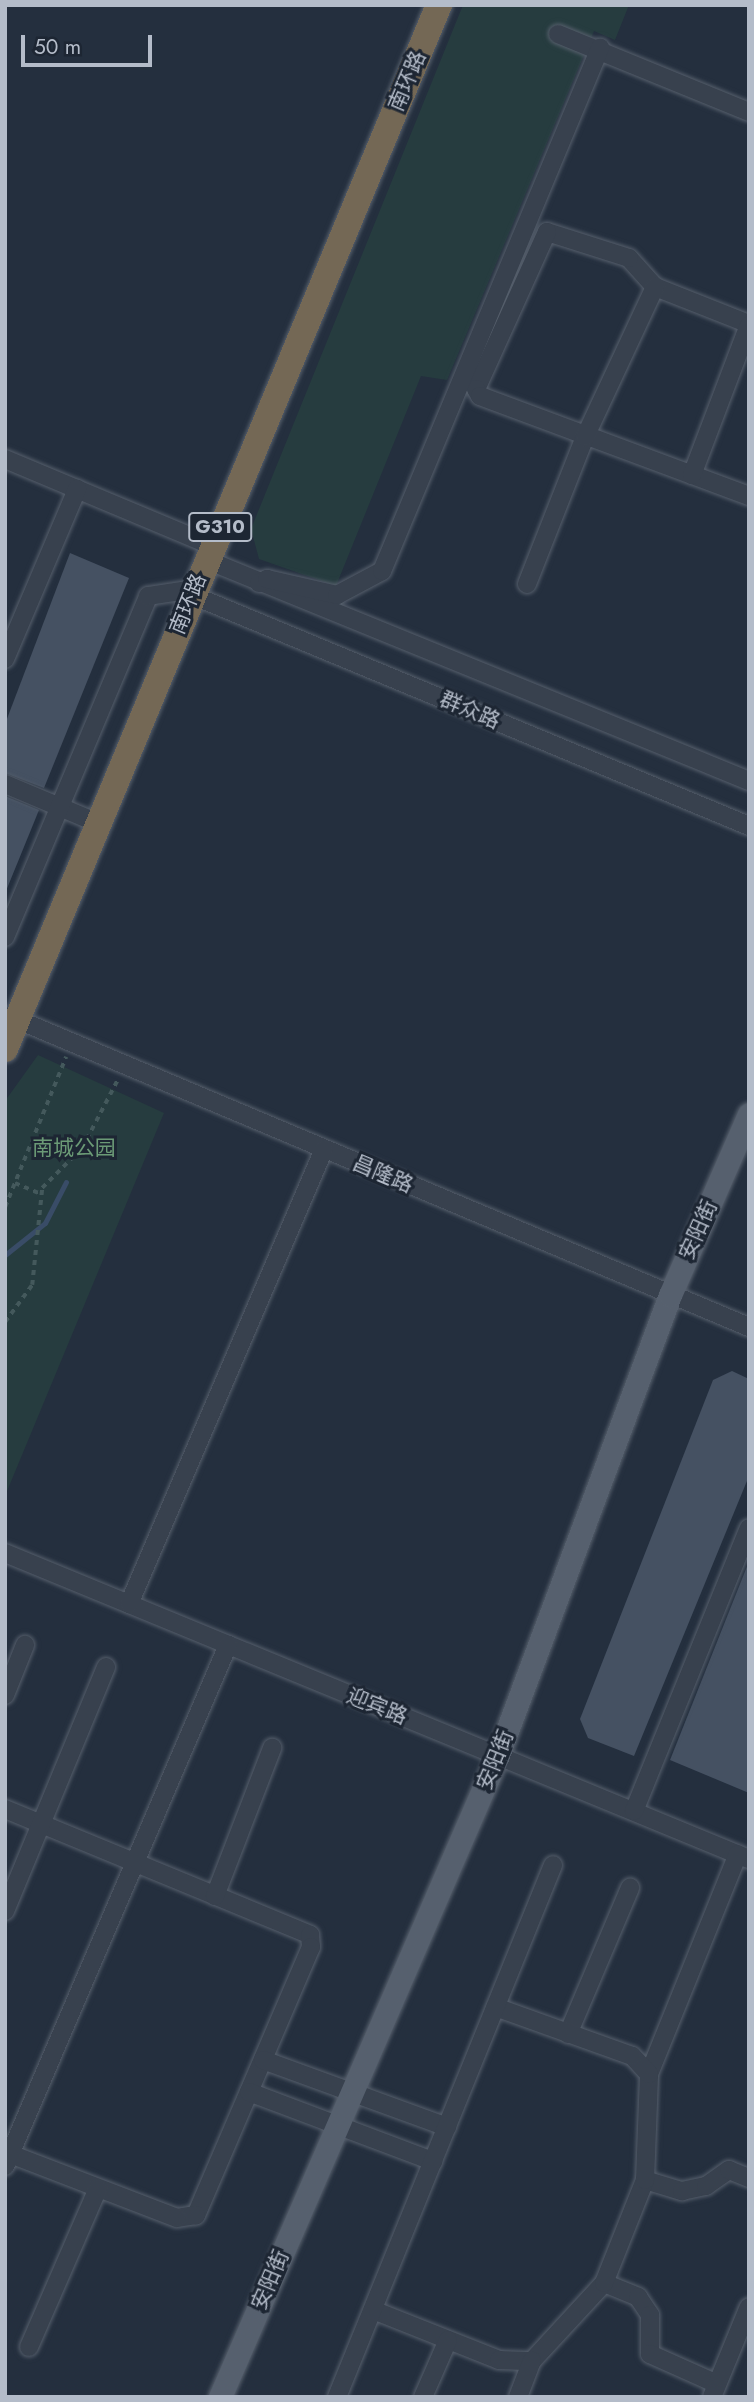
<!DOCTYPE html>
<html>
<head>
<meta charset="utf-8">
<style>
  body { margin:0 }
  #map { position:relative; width:754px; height:2402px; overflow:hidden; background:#242f3e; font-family:Jost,"Noto Sans SC",sans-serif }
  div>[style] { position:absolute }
  .green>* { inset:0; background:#263c3f }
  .stream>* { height:5px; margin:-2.5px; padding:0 2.5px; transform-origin:2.5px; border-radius:2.5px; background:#394c67 }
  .building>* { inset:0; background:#455162 }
  .path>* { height:3.5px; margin-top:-1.75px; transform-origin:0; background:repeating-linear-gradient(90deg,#44595c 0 5px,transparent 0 10px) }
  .roads { filter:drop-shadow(0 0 2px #565f6c) drop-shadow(0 0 2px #565f6c) }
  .minor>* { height:18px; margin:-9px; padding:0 9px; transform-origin:9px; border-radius:9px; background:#38414e }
  .major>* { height:23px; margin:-11.5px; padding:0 11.5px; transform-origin:11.5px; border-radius:11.5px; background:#56606e }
  .highway>* { height:26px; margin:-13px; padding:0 13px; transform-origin:13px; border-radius:13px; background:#746855 }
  span { translate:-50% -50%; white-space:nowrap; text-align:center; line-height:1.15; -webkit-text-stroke:6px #1d2633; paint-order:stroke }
  .shield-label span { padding:2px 5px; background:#1d2633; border:2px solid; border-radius:5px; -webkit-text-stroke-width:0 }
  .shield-label { font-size:19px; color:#b4bcc9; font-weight:700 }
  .street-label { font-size:21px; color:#b4bcc9 }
  .park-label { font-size:21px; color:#6b9a76 }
  .frame { position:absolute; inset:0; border:7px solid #b4bcc9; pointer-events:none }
  .scale { position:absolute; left:21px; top:35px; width:131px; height:32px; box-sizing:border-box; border:4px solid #b4bcc9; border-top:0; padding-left:9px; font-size:21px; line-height:24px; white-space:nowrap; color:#b4bcc9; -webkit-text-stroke:5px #1d2633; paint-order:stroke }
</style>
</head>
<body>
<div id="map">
  <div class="green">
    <i style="clip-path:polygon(463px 5px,629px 5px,615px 40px,594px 31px,447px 380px,421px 376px,336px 586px,259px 559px,251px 529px)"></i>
    <i style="clip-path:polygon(38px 1055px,164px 1113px,5px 1496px,5px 1101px)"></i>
  </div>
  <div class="stream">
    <i style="left:5px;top:1255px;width:51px;rotate:-38.7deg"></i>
    <i style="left:45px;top:1223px;width:46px;rotate:-62.9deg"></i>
  </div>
  <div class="building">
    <i style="clip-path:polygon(70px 553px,129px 578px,44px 788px,5px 773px,5px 724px)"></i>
    <i style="clip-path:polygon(5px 796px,39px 810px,6px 891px,5px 891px)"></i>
    <i style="clip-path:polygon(732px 1371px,749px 1379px,749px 1476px,634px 1756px,588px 1738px,580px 1719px,713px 1380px)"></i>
    <i style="clip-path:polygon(748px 1564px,749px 1564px,749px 1793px,670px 1760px)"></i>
  </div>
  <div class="path">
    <i style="left:15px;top:1183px;width:28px;rotate:23deg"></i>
    <i style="left:5px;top:1207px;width:162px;rotate:-67.9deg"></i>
    <i style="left:5px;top:1322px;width:46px;rotate:-53.9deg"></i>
    <i style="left:32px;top:1285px;width:98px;rotate:-84.1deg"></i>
    <i style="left:42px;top:1188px;width:57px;rotate:-45deg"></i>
    <i style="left:82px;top:1148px;width:78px;rotate:-62.4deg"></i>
  </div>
  <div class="roads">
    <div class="minor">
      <i style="left:558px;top:34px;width:206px;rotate:22.2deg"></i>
      <i style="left:749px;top:324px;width:101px;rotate:-158.5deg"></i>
      <i style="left:655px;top:287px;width:39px;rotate:-132deg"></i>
      <i style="left:629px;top:258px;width:86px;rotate:-162.4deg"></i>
      <i style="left:547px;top:232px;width:172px;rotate:114.3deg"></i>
      <i style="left:476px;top:389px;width:8px;rotate:60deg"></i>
      <i style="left:480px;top:396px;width:287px;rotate:20.4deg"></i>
      <i style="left:5px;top:459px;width:225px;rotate:22.7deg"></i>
      <i style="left:692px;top:475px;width:160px;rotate:-69.2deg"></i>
      <i style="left:207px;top:560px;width:585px;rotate:22.18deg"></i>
      <i style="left:259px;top:583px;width:9px;rotate:-27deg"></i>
      <i style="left:267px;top:579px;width:72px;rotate:12.9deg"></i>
      <i style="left:337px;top:595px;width:51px;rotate:-28.1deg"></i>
      <i style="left:382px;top:571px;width:567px;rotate:-67.37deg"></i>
      <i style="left:527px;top:584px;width:158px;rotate:-68.5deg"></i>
      <i style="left:585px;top:437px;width:166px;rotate:-65deg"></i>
      <i style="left:192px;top:595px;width:603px;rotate:22.52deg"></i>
      <i style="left:5px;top:659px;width:185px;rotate:-67deg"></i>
      <i style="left:5px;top:784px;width:101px;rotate:22.8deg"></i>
      <i style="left:5px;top:937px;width:370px;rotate:-67.2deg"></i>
      <i style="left:148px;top:596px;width:47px;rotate:-8.7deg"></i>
      <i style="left:9px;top:1016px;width:803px;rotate:22.8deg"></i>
      <i style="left:5px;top:1553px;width:804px;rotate:22.36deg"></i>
      <i style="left:129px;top:1604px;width:495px;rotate:-66.8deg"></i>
      <i style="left:5px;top:1695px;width:54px;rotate:-68.2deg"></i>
      <i style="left:5px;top:1809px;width:330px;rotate:22.4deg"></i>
      <i style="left:310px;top:1935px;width:12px;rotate:85deg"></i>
      <i style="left:311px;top:1947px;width:292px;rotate:113.2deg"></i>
      <i style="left:196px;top:2215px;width:19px;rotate:171deg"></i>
      <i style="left:177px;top:2218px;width:184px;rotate:-159deg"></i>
      <i style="left:634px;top:1811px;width:305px;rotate:-67.9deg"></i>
      <i style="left:215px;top:1896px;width:159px;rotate:-68.9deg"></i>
      <i style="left:5px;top:1911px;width:264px;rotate:-67.5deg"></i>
      <i style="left:568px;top:2034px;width:159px;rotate:-67deg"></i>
      <i style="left:263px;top:2060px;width:196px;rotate:20deg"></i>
      <i style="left:649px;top:2074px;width:237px;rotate:-68deg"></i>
      <i style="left:249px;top:2092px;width:197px;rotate:20.6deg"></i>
      <i style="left:5px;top:2166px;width:567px;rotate:-66.83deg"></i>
      <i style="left:645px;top:2180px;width:39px;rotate:17deg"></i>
      <i style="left:682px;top:2191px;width:25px;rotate:-12deg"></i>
      <i style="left:706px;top:2186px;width:28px;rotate:-35deg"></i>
      <i style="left:729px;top:2170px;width:22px;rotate:22deg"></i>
      <i style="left:604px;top:2283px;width:37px;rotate:22deg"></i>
      <i style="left:638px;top:2297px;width:22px;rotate:56deg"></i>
      <i style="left:650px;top:2315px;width:39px;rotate:90deg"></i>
      <i style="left:650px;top:2354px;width:73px;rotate:24.1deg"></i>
      <i style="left:373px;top:2310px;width:136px;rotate:21.6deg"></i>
      <i style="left:499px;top:2360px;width:33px;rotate:2deg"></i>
      <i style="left:532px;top:2361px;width:106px;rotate:-47.3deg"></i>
      <i style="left:604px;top:2283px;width:111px;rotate:-68.3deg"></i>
      <i style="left:645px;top:2180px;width:106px;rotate:-87.8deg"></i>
      <i style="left:649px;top:2074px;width:25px;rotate:-133deg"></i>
      <i style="left:632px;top:2056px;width:145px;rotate:-160.3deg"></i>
      <i style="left:29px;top:2347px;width:173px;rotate:-66.5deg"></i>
      <i style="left:337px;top:2397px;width:574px;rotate:-67.9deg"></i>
      <i style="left:423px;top:2397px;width:62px;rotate:-66.3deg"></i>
      <i style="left:518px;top:2397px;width:39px;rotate:-69deg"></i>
      <i style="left:712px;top:2397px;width:97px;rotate:-67.7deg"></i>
    </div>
    <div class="major">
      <i style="left:220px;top:2397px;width:700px;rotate:-66.59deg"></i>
      <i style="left:498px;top:1755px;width:491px;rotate:-69.5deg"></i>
      <i style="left:670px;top:1295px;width:197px;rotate:-66.4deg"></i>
    </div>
    <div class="highway">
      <i style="left:5px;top:1049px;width:1131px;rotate:-67.43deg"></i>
    </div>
  </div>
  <div class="shield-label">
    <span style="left:220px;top:527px">G310</span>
  </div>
  <div class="street-label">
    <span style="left:407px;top:81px;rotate:-67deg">南环路</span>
    <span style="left:188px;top:604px;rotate:-68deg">南环路</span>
    <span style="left:470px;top:710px;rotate:23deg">群众路</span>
    <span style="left:383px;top:1174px;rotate:23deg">昌隆路</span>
    <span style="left:698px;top:1230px;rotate:-66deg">安阳街</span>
    <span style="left:377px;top:1706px;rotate:22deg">迎宾路</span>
    <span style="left:495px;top:1760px;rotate:-68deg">安阳街</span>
    <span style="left:270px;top:2280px;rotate:-67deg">安阳街</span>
  </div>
  <div class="park-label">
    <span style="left:74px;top:1148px">南城公园</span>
  </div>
  <div class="frame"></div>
  <div class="scale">50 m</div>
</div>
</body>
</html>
